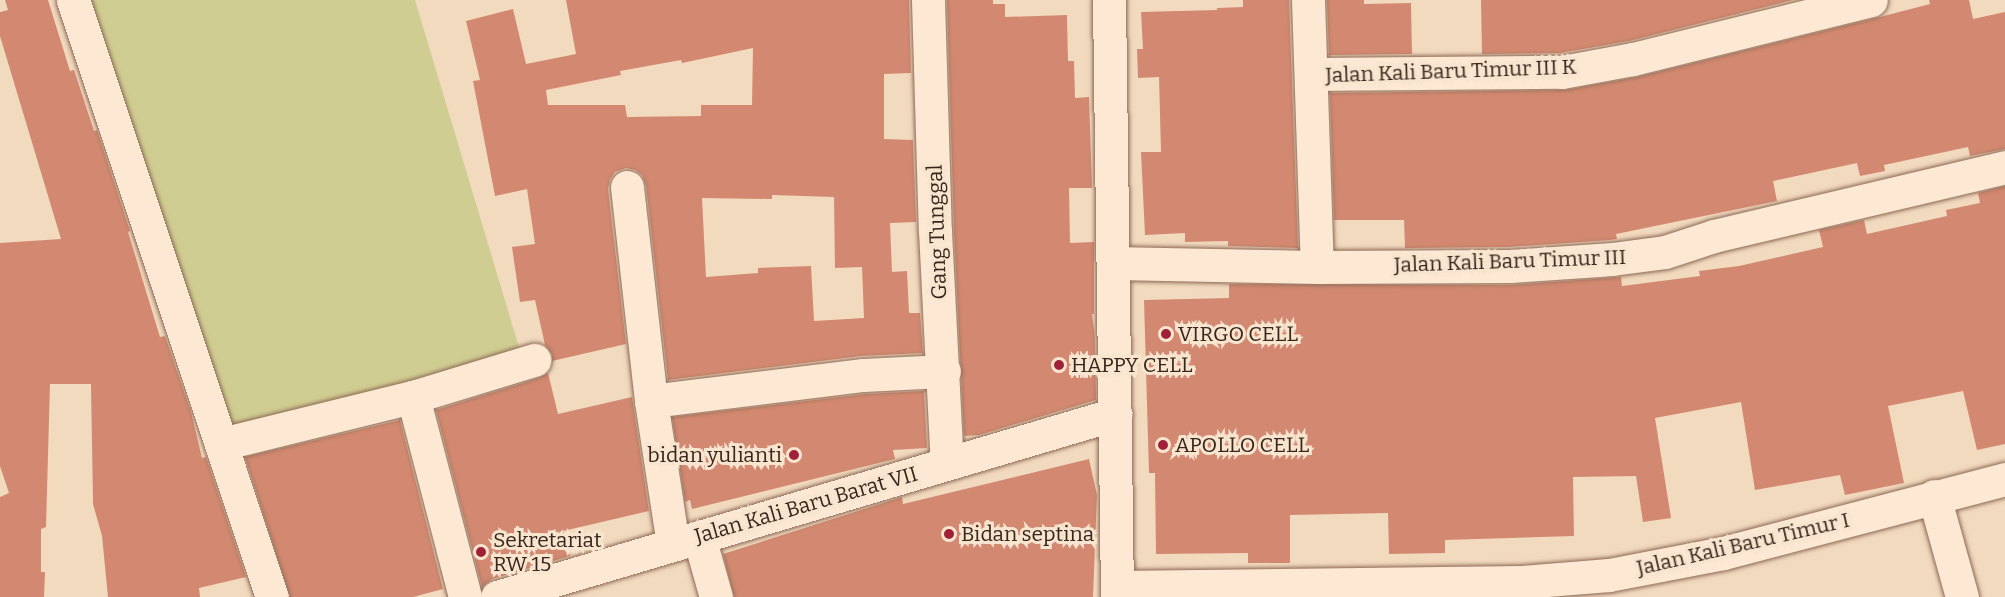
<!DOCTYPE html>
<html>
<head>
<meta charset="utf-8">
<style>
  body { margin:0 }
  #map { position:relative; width:2005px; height:597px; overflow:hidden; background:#f2dabf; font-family:Bitter,serif }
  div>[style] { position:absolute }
  .green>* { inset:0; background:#d0cd92 }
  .building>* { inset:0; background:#d38971 }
  .roads { filter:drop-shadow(0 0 2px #8c6956) drop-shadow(0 0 2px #8c6956) }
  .street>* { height:33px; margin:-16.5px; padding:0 16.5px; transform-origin:16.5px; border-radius:16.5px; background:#fce8d3 }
  .dots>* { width:16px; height:16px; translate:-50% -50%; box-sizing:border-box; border:3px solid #f8e5cf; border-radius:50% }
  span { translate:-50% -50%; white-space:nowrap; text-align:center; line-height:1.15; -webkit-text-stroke:6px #f8e5cf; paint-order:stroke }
  .street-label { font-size:21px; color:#3a251b }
  .poi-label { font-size:21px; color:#3a251b }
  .left { translate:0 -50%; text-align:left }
  .right { translate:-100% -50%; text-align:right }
</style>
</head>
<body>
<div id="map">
  <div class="green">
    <i style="clip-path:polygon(85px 0,415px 0,521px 354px,235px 435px)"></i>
  </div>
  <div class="building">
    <i style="clip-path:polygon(5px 0,48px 0,70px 71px,74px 70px,94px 131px,97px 130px,130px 231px,128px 232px,160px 337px,165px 336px,191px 412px,202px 458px,206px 457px,246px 577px,199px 588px,200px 597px,108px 597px,102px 536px,93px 504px,91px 384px,50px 384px,46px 527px,41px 529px,41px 572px,45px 572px,44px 597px,0 597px,0 497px,9px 493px,0 466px,0 243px,61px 239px,0 36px,0 12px,8px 10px)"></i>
    <i style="clip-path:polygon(evenodd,566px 0,909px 0,911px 73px,884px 74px,884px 139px,913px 140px,916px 222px,890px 223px,892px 272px,907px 271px,909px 313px,920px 313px,923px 353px,861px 356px,668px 380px,646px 185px,642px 175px,635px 170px,626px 168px,615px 172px,610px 180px,608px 189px,626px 344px,552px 361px,552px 354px,545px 345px,535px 300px,520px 302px,512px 247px,535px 244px,527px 189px,495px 196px,473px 81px,480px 80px,466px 21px,513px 9px,526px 64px,576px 54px,566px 0,753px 48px,752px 105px,701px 105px,701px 116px,627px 117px,625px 105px,548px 105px,546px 90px,621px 75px,620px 71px,681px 60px,682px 63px,753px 48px,566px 0,772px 195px,834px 197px,835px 268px,862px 267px,864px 318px,814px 321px,811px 266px,758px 268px,758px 273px,706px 277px,702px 198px,772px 199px,772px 195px)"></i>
    <i style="clip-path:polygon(947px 0,993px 0,993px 4px,1005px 4px,1005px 17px,1067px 15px,1068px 61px,1074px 61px,1075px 98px,1089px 97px,1092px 188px,1069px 188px,1070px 243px,1094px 242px,1094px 314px,1092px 314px,1095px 338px,1096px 400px,979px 435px,964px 436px,954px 230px)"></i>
    <i style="clip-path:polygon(1243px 0,1289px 0,1298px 248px,1228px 246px,1228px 241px,1185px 242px,1185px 233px,1145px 235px,1141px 152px,1161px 152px,1159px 77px,1138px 78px,1137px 49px,1143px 49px,1141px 12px,1217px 10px,1217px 8px,1243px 7px)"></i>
    <i style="clip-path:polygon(1327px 0,1364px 0,1364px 4px,1411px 3px,1412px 54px,1329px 55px)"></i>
    <i style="clip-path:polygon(1481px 0,1793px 0,1629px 41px,1560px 53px,1482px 54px)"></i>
    <i style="clip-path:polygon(1929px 0,1969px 0,1973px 19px,2005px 12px,2005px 149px,1970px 156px,1968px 147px,1884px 165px,1885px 171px,1860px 176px,1857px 163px,1773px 181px,1777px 201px,1616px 234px,1617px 239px,1610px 240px,1509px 247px,1405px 248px,1404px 220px,1334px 220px,1330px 93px,1565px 90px,1637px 77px,1876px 18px,1930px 4px)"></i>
    <i style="clip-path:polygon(2005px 186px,2005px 444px,1977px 450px,1963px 391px,1888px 406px,1904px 483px,1845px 495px,1840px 475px,1755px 490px,1741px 402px,1655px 418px,1671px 518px,1643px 522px,1636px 476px,1573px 477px,1574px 536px,1445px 540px,1445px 553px,1389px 554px,1388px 513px,1290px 515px,1290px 563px,1248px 563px,1248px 553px,1156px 554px,1155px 473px,1149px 473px,1144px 300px,1229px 298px,1229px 284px,1510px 285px,1621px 277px,1622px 286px,1700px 276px,1699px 271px,1739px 266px,1823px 247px,1819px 230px,1864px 220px,1867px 234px,1947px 216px,1946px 210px,1980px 203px,1978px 193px)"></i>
    <i style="clip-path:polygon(548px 373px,558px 414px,632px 397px,649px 511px,563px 531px,570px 556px,492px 579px,482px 587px,436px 410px,539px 378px)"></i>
    <i style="clip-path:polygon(924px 391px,927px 448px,893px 450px,895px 459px,692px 509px,690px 500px,685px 502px,672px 417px,865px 394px)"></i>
    <i style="clip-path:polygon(400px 420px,443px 589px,413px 597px,290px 597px,245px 457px)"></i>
    <i style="clip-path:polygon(1089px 459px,1097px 495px,1093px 597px,734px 597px,723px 554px,902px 497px,903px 504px)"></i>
  </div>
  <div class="roads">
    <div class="street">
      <i style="left:73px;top:0;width:629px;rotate:71.57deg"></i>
      <i style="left:928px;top:0;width:231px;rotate:88.3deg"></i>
      <i style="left:935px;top:231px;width:233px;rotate:87.1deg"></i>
      <i style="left:1109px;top:0;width:597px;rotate:89.23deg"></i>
      <i style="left:1308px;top:0;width:267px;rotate:88.1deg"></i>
      <i style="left:1311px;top:74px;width:251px;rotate:-0.5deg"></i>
      <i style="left:1562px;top:72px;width:72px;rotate:-10.4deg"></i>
      <i style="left:1633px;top:59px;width:245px;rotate:-13.9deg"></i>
      <i style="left:627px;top:187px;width:215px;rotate:83.6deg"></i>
      <i style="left:651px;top:401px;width:145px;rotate:81.3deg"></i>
      <i style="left:1113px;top:263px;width:204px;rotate:1.1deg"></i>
      <i style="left:1317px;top:267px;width:193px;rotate:-0.3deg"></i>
      <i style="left:1510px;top:266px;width:102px;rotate:-3.9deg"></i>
      <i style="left:1612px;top:259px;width:53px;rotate:-7.5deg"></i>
      <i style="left:1665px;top:252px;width:52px;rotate:-18.1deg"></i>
      <i style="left:1714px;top:236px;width:299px;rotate:-13.3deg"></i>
      <i style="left:413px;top:397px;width:207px;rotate:75.4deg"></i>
      <i style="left:651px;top:401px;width:214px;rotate:-7deg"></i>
      <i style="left:863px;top:375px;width:81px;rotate:-2.8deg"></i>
      <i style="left:221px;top:444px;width:198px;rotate:-13.8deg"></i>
      <i style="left:413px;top:397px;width:127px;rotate:-17deg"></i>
      <i style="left:1934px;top:496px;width:105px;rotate:74.5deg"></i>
      <i style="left:699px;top:537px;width:62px;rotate:74.2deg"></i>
      <i style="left:1117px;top:587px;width:405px;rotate:-0.7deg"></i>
      <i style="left:1522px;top:582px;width:87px;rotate:-4.6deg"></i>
      <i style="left:1609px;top:575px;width:116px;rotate:-10.9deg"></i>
      <i style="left:1723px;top:553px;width:292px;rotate:-14.7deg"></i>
      <i style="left:497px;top:597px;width:645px;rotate:-16.49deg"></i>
    </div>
  </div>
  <div class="dots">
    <i style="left:1166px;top:334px;background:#a02037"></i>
    <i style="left:1059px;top:365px;background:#a02037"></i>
    <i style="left:1163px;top:445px;background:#a02037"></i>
    <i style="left:794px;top:455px;background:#a02037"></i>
    <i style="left:949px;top:534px;background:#a02037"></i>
    <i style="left:481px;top:552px;background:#a02037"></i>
  </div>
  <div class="street-label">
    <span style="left:1451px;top:71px;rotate:-2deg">Jalan Kali Baru Timur III K</span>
    <span style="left:937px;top:232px;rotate:-92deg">Gang Tunggal</span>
    <span style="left:1510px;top:261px;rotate:-2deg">Jalan Kali Baru Timur III</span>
    <span style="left:806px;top:505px;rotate:-16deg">Jalan Kali Baru Barat VII</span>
    <span style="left:1743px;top:544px;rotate:-13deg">Jalan Kali Baru Timur I</span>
  </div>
  <div class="poi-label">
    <span class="left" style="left:1178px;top:334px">VIRGO CELL</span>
    <span class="left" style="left:1071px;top:365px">HAPPY CELL</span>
    <span class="left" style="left:1175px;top:445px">APOLLO CELL</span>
    <span class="right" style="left:782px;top:455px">bidan yulianti</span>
    <span class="left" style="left:961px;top:534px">Bidan septina</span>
    <span class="left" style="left:493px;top:552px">Sekretariat<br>RW 15</span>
  </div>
</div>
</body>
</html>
